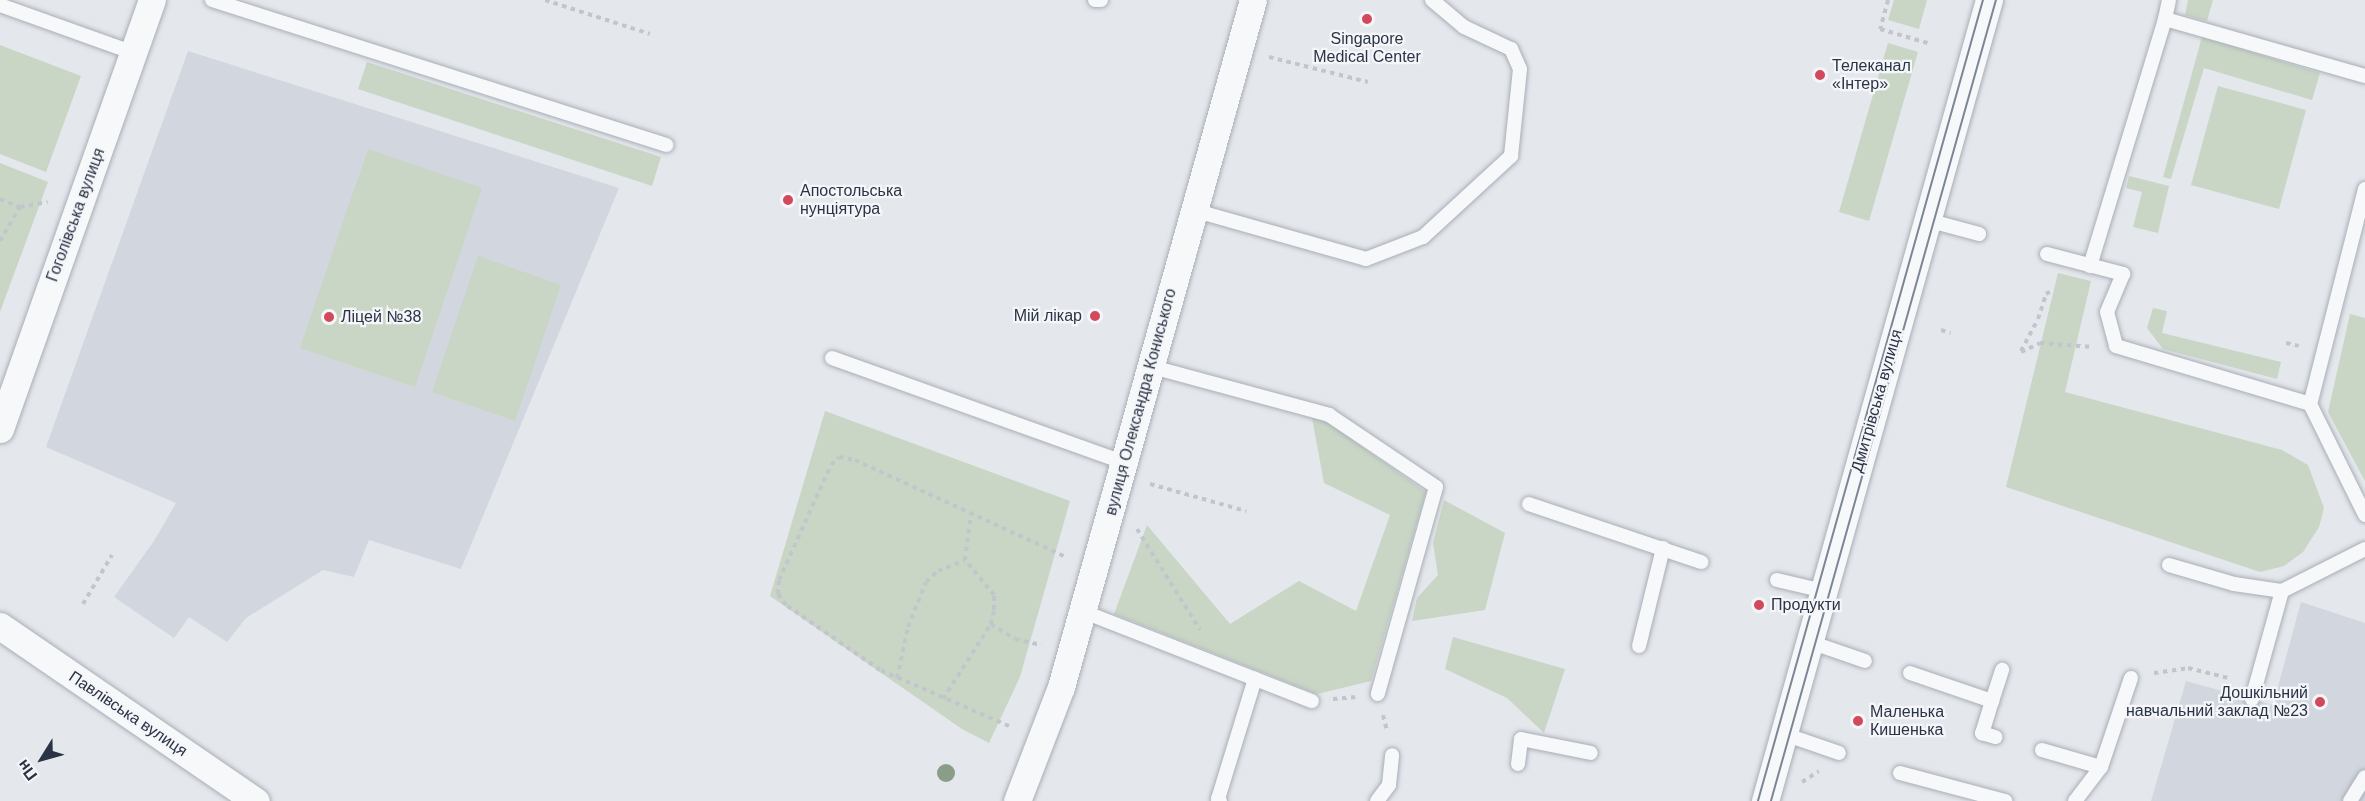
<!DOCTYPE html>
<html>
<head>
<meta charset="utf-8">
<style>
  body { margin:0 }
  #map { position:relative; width:2365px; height:801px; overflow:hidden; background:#e4e7ec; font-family:Helvetica,sans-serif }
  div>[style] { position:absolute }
  .built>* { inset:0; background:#d2d6de }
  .green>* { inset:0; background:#c9d6c5 }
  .path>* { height:4px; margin-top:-2px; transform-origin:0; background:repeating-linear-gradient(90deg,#c2c5cb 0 4.5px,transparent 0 9px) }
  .roads { filter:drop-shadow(0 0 2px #a9aeb7) drop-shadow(0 0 2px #a9aeb7) }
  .lane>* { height:14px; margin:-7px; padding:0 7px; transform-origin:7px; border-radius:7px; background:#f7f8fa }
  .street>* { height:27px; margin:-13.5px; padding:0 13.5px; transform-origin:13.5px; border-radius:13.5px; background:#f7f8fa }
  .tram>* { height:1.5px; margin:-0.75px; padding:0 0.75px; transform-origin:0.75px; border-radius:0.75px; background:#7d8696 }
  .trees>* { width:18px; height:18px; margin:-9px; border-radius:50%; background:#899d89 }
  .dots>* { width:16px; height:16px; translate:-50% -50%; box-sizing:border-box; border:3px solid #f4f6f9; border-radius:50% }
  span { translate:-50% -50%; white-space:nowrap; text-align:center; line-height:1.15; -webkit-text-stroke:4.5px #f4f6f9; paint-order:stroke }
  .poi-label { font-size:16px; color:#2b3445 }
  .left { translate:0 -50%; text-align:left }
  .right { translate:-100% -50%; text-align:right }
  .street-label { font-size:16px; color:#2b3445 }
  .north { position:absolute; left:12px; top:729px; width:60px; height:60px; -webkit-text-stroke:4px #f4f6f9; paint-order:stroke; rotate:233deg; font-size:16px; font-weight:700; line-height:24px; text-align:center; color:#2b3445 }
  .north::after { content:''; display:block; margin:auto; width:21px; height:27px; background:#2b3445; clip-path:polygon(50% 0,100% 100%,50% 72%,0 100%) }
</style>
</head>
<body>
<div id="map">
  <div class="built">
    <i style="clip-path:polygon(188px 51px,619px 188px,461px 569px,369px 540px,354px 577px,323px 570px,246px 618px,227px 642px,189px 617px,174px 638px,114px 597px,154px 541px,176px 503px,46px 447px)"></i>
    <i style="clip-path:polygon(2301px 602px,2365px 623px,2365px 801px,2151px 801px,2186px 681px,2273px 705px)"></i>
  </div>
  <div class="green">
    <i style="clip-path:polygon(1894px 0,1927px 0,1919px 29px,1888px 20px)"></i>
    <i style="clip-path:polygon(2188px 0,2213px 0,2207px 21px,2185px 15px)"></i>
    <i style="clip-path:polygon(2202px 37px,2320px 73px,2312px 100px,2204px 68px,2171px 179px,2163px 177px)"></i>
    <i style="clip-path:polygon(1888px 43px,1918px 52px,1869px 221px,1839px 212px)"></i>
    <i style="clip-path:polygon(0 45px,81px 76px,46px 172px,0 154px)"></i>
    <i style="clip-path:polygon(367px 62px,661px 157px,652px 186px,358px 89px)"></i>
    <i style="clip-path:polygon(2218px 86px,2306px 110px,2279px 209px,2191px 185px)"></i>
    <i style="clip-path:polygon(368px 149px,482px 188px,415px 387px,300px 348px)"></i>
    <i style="clip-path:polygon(0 163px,48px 182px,0 312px)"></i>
    <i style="clip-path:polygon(2129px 176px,2169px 186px,2158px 233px,2133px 227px,2142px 192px,2126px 188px)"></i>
    <i style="clip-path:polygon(478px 256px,561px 285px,515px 421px,432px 392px)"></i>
    <i style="clip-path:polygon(2058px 273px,2091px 281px,2065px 392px,2282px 450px,2308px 465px,2324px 508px,2319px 527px,2303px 552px,2284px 566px,2260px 572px,2006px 487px)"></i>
    <i style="clip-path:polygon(2153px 308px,2167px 311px,2162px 333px,2281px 362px,2277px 379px,2163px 349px,2147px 328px)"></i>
    <i style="clip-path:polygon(2350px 314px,2365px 318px,2365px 481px,2328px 412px)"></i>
    <i style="clip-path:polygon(825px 411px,1070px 501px,1020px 677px,989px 743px,962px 729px,770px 596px)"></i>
    <i style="clip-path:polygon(1312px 418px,1328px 423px,1426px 492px,1371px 681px,1317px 694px,1114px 614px,1147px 525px,1230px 624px,1299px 581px,1356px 611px,1390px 515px,1324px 483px)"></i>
    <i style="clip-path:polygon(1444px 500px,1505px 533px,1485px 610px,1412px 621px,1417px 598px,1438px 575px,1433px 543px)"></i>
    <i style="clip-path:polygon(1453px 637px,1565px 669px,1544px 733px,1507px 698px,1445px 669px)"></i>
  </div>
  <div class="path">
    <i style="left:545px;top:0;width:110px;rotate:17.9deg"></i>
    <i style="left:1888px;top:0;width:30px;rotate:105deg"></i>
    <i style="left:1880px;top:29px;width:53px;rotate:16.4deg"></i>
    <i style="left:1269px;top:57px;width:102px;rotate:14.2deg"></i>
    <i style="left:0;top:199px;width:22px;rotate:22deg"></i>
    <i style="left:20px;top:207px;width:28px;rotate:-10deg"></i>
    <i style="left:0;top:241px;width:39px;rotate:-60deg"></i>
    <i style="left:1941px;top:330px;width:10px;rotate:17deg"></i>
    <i style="left:2286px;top:343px;width:13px;rotate:13deg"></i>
    <i style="left:2021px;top:351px;width:36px;rotate:-62deg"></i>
    <i style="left:2038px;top:319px;width:26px;rotate:-72deg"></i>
    <i style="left:2046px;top:294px;width:9px;rotate:-32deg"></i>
    <i style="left:2021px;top:352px;width:21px;rotate:-25deg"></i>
    <i style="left:2040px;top:343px;width:53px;rotate:4.3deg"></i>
    <i style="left:1150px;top:484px;width:100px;rotate:15.7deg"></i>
    <i style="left:1137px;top:529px;width:119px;rotate:58deg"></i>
    <i style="left:83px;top:604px;width:57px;rotate:-59.4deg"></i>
    <i style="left:991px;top:624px;width:28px;rotate:32deg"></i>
    <i style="left:1015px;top:639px;width:27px;rotate:13deg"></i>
    <i style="left:2154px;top:673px;width:34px;rotate:-8deg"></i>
    <i style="left:2188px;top:668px;width:45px;rotate:14deg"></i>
    <i style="left:897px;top:678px;width:52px;rotate:-77.8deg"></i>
    <i style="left:908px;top:627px;width:48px;rotate:-68.2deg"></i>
    <i style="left:926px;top:582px;width:16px;rotate:-43deg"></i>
    <i style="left:938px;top:571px;width:29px;rotate:-22deg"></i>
    <i style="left:965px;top:560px;width:47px;rotate:-82.7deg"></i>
    <i style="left:943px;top:699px;width:89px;rotate:-57.4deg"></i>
    <i style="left:991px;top:624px;width:14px;rotate:-78deg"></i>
    <i style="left:994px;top:610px;width:15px;rotate:-90deg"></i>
    <i style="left:994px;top:595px;width:45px;rotate:-129.6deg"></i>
    <i style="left:1333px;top:699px;width:23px;rotate:-5deg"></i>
    <i style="left:1383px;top:715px;width:16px;rotate:76deg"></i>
    <i style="left:1009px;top:726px;width:141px;rotate:-156.5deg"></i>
    <i style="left:880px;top:670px;width:114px;rotate:-145.3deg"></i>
    <i style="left:786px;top:605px;width:14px;rotate:-126deg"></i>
    <i style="left:778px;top:594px;width:14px;rotate:-86deg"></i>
    <i style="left:779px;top:580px;width:126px;rotate:-65.7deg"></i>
    <i style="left:831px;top:465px;width:11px;rotate:-45deg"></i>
    <i style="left:839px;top:457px;width:16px;rotate:11deg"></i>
    <i style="left:855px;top:460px;width:232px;rotate:24.7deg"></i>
    <i style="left:1802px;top:782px;width:20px;rotate:-33deg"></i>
  </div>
  <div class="roads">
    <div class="lane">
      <i style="left:212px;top:0;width:477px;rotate:17.7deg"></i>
      <i style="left:1095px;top:0;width:6px"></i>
      <i style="left:0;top:5px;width:142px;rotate:19.7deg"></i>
      <i style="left:2165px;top:19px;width:19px;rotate:-78deg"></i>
      <i style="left:2365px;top:189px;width:222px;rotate:104.3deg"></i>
      <i style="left:2310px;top:404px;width:124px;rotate:63.6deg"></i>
      <i style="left:1193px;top:210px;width:180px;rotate:15.8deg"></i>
      <i style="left:1366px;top:259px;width:61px;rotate:-21.1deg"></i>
      <i style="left:1423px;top:237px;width:120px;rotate:-42.6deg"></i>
      <i style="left:1511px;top:156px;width:87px;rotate:-84.1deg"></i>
      <i style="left:1520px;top:69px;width:22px;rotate:-114deg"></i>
      <i style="left:1511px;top:49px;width:52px;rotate:-154.9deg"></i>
      <i style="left:1464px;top:27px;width:42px;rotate:-139.8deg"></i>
      <i style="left:1927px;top:220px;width:54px;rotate:15.1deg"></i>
      <i style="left:2047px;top:254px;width:79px;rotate:14.7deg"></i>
      <i style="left:2123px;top:274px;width:41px;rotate:112.8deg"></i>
      <i style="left:2107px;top:312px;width:35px;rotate:75deg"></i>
      <i style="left:2116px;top:346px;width:202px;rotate:16.6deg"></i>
      <i style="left:2090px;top:266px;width:258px;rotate:-73.1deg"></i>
      <i style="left:2165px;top:19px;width:208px;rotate:15.9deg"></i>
      <i style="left:832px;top:358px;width:311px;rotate:19.7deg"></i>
      <i style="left:1149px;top:366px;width:187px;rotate:15.2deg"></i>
      <i style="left:1329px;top:415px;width:129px;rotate:33.9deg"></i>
      <i style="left:1436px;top:487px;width:215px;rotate:105.7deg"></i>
      <i style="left:1529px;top:504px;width:182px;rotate:18.6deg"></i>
      <i style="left:2169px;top:565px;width:68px;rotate:16.3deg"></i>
      <i style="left:2234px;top:584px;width:49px;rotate:8.3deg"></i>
      <i style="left:2282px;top:591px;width:93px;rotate:-26.8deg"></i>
      <i style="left:1777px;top:580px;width:48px;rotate:13.2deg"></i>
      <i style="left:1082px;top:611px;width:247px;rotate:21.4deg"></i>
      <i style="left:1810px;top:642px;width:58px;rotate:19.1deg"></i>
      <i style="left:1639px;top:646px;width:101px;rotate:-76.2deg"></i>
      <i style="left:1910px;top:673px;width:87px;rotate:18.9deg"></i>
      <i style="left:1992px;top:701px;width:33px;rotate:-72deg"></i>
      <i style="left:2252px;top:699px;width:112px;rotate:-74.5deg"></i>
      <i style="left:1992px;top:701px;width:34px;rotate:107deg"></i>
      <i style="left:1982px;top:733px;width:14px;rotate:17deg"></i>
      <i style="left:1784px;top:734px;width:58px;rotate:19.1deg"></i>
      <i style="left:2042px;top:750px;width:61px;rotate:16.1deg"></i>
      <i style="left:2101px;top:767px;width:94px;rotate:-71.4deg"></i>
      <i style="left:1518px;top:764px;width:25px;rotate:-83deg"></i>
      <i style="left:1521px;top:739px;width:71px;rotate:11.3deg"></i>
      <i style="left:1900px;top:773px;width:109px;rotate:14.9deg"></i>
      <i style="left:1220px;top:801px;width:3px;rotate:-135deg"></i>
      <i style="left:1218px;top:799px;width:126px;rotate:-72.9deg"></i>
      <i style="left:1377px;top:801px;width:20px;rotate:-53deg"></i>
      <i style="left:1389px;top:785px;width:30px;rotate:-84deg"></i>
      <i style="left:2075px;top:801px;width:43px;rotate:-52.6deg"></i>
      <i style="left:2350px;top:801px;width:28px;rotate:-58deg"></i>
    </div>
    <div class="street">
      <i style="left:0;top:429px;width:455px;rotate:-70.5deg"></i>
      <i style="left:0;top:626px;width:310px;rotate:34.4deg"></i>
      <i style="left:1017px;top:801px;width:122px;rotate:-68.9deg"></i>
      <i style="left:1061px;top:687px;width:713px;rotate:-74.39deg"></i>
      <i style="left:1765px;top:801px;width:832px;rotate:-74.38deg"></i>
    </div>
  </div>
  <div class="tram">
    <i style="left:1758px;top:801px;width:832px;rotate:-74.31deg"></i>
    <i style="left:1771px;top:801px;width:832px;rotate:-74.31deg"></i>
  </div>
  <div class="trees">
    <i style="left:946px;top:773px"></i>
  </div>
  <div class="dots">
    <i style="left:1367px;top:19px;background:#d1495b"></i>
    <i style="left:1820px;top:75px;background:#d1495b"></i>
    <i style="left:788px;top:200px;background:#d1495b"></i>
    <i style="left:1095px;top:316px;background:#d1495b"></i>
    <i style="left:329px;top:317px;background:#d1495b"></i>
    <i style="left:1759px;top:605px;background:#d1495b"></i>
    <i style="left:2320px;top:702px;background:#d1495b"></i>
    <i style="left:1858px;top:721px;background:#d1495b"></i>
  </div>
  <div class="poi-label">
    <span style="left:1367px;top:48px">Singapore<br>Medical Center</span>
    <span class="left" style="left:1832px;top:75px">Телеканал<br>«Інтер»</span>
    <span class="left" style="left:800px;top:200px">Апостольська<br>нунціятура</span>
    <span class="right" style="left:1082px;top:316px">Мій лікар</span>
    <span class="left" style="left:341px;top:317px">Ліцей №38</span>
    <span class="left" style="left:1771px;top:605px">Продукти</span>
    <span class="right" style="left:2308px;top:702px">Дошкільний<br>навчальний заклад №23</span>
    <span class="left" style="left:1870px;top:721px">Маленька<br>Кишенька</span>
  </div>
  <div class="street-label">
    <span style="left:76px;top:215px;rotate:-70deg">Гоголівська вулиця</span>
    <span style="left:1877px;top:401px;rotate:-74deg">Дмитрівська вулиця</span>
    <span style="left:1141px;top:402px;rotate:-75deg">вулиця Олександра Кониського</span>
    <span style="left:128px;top:714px;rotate:34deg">Павлівська вулиця</span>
  </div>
  <div class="north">Пн</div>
</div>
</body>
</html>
